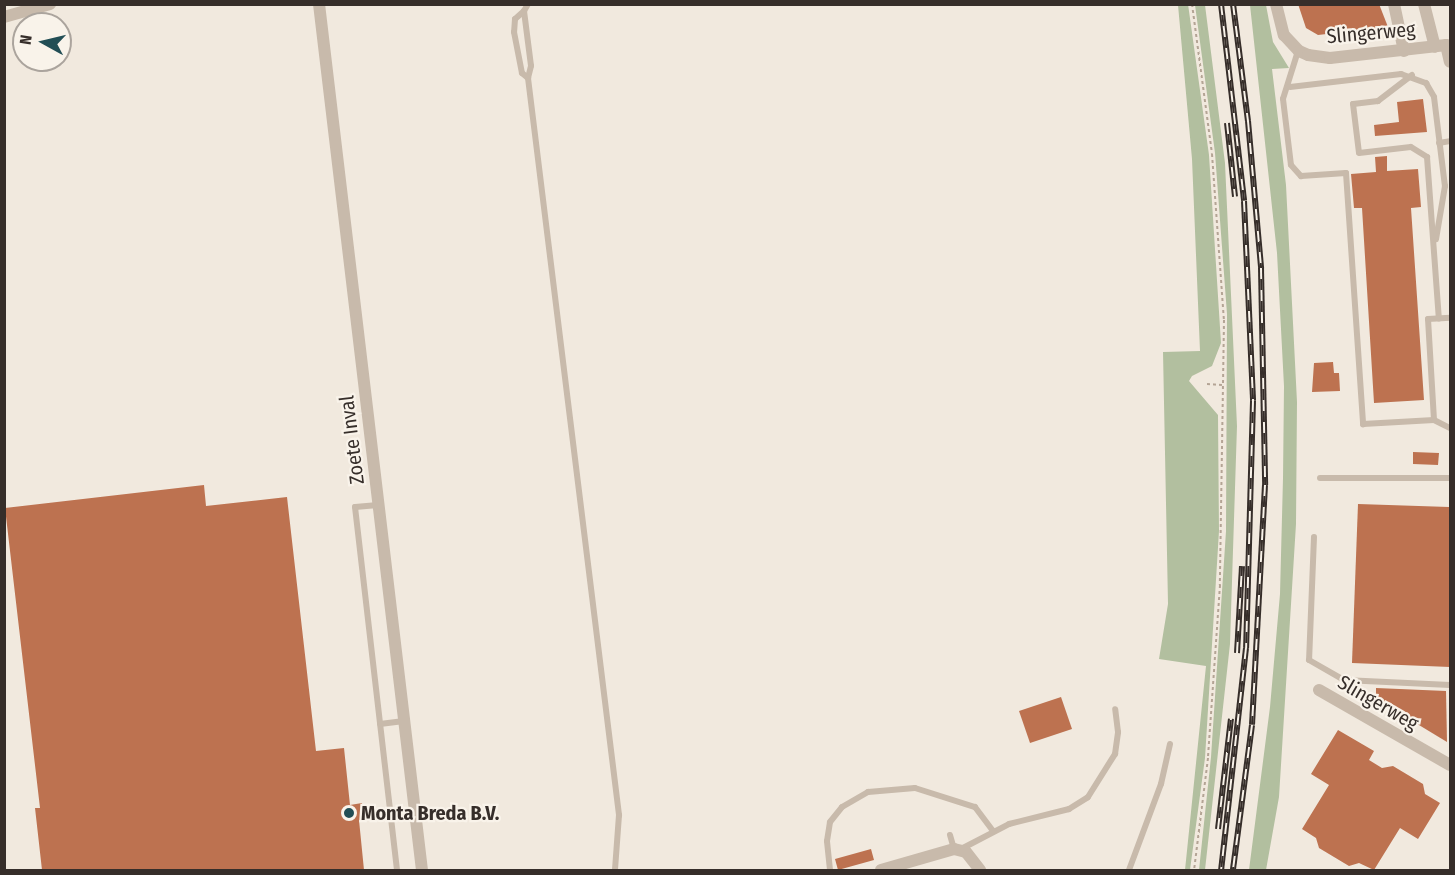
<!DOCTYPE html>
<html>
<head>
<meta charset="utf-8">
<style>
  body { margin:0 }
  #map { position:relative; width:1455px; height:875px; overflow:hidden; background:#f1e9de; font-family:"Fira Sans Condensed",sans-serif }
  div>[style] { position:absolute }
  .green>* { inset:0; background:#b2bf9f }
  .building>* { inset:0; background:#bd7250 }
  .path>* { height:2px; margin-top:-1px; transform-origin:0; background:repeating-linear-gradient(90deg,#b4a495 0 3px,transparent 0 6px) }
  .lane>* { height:6px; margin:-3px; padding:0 3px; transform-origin:3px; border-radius:3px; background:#c8baab }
  .street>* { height:12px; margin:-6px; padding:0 6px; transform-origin:6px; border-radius:6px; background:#c8baab }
  .rail>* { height:6px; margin-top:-3px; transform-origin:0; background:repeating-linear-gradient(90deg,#f9f3ea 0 11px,#362e2a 0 22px); box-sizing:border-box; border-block:2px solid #362e2a }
  .dots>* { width:16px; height:16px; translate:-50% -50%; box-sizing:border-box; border:3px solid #f9f3ea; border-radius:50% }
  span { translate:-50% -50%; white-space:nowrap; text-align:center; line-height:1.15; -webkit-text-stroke:4.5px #f9f3ea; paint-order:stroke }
  .street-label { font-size:20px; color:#362e2a }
  .poi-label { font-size:20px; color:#362e2a; font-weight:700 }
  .left { translate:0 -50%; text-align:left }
  .frame { position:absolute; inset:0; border:6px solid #362e2a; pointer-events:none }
  .north { position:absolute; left:12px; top:12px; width:60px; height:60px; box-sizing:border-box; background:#f9f3ea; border:2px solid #aba49d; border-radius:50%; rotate:278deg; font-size:16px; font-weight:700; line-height:24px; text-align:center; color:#362e2a }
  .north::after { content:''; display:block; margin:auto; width:21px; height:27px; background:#224e55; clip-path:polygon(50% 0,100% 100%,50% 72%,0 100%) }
</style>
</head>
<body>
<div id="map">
  <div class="green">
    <i style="clip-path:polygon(1188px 4px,1209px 155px,1221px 343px,1212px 366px,1192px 376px,1189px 381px,1218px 415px,1219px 531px,1205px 758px,1190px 870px,1185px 870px,1206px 666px,1159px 659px,1168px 604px,1163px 352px,1200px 351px,1192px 159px,1178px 5px)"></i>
    <i style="clip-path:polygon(1195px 5px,1205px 5px,1225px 163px,1237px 426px,1230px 644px,1205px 870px,1199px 870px,1211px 757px,1226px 531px,1227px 314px,1215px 153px)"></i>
    <i style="clip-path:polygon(1266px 5px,1273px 42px,1289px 68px,1272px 69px,1286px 185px,1297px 402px,1296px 524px,1279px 797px,1266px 870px,1249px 870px,1270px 707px,1280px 594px,1283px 478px,1284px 386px,1277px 253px,1250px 5px)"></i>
  </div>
  <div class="building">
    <i style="clip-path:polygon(1298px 4px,1379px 4px,1388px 27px,1318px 35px,1306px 28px)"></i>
    <i style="clip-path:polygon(1423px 99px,1427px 132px,1375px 136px,1374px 125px,1399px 122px,1397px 102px)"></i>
    <i style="clip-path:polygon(1387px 156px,1387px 171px,1418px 169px,1421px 207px,1411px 208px,1424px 400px,1374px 403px,1362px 208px,1354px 208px,1351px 174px,1376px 172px,1375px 157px)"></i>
    <i style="clip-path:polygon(1333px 362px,1334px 373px,1339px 373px,1340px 391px,1312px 392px,1314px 363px)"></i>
    <i style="clip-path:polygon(1413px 452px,1439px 453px,1438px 465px,1413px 464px)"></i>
    <i style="clip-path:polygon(204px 485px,206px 506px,287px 497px,316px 751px,344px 748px,350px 805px,362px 803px,364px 820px,359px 820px,364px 870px,42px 870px,35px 808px,40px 808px,5px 508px)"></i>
    <i style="clip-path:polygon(1358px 504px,1449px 507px,1450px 667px,1352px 663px)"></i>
    <i style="clip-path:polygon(1376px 688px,1446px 691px,1447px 742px,1376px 699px)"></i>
    <i style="clip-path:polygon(1061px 697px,1072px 729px,1030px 743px,1019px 711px)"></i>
    <i style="clip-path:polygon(1338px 730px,1374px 751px,1369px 760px,1382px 768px,1393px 766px,1423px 784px,1425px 794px,1440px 803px,1418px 839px,1400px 828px,1374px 870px,1359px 863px,1349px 866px,1319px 848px,1316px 838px,1302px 829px,1329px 785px,1311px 774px)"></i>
    <i style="clip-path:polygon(871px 849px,874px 860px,838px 870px,835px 859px)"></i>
  </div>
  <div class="path">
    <i style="left:1192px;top:4px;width:151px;rotate:82.4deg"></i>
    <i style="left:1212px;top:154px;width:166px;rotate:85.9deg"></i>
    <i style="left:1224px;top:320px;width:265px;rotate:90.9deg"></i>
    <i style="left:1220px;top:585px;width:173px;rotate:94deg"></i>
    <i style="left:1208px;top:758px;width:113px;rotate:97.1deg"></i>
    <i style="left:1207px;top:384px;width:15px;rotate:4deg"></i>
  </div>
  <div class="lane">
    <i style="left:528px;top:4px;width:8px;rotate:120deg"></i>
    <i style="left:524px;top:11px;width:55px;rotate:82.7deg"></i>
    <i style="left:531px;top:66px;width:12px;rotate:104deg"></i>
    <i style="left:528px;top:78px;width:743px;rotate:82.96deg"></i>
    <i style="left:619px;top:815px;width:55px;rotate:94.2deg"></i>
    <i style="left:524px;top:11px;width:12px;rotate:138deg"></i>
    <i style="left:515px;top:19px;width:13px;rotate:94deg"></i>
    <i style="left:514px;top:32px;width:42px;rotate:79deg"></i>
    <i style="left:522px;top:73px;width:8px;rotate:40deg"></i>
    <i style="left:1298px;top:51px;width:50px;rotate:107.4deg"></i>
    <i style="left:1283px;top:99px;width:66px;rotate:83.1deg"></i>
    <i style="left:1291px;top:165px;width:15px;rotate:48deg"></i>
    <i style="left:1301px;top:176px;width:45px;rotate:-3.8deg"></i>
    <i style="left:1346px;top:173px;width:252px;rotate:86.1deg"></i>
    <i style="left:1363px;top:424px;width:71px;rotate:-3.2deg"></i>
    <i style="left:1434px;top:420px;width:18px;rotate:27deg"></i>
    <i style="left:1412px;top:75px;width:43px;rotate:142.6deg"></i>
    <i style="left:1378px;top:101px;width:25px;rotate:173deg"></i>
    <i style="left:1353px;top:104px;width:49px;rotate:83deg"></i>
    <i style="left:1359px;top:153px;width:52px;rotate:-6.6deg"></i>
    <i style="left:1411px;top:147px;width:19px;rotate:32deg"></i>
    <i style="left:1427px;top:157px;width:162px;rotate:85.8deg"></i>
    <i style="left:1290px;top:87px;width:112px;rotate:-6.7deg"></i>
    <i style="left:1401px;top:74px;width:27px;rotate:20deg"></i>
    <i style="left:1426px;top:83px;width:16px;rotate:60deg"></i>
    <i style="left:1434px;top:97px;width:90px;rotate:83deg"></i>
    <i style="left:1445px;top:186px;width:54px;rotate:99.6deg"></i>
    <i style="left:1439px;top:143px;width:11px;rotate:-10deg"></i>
    <i style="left:1434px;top:420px;width:101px;rotate:-93.4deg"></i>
    <i style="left:1428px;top:319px;width:22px;rotate:-3deg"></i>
    <i style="left:1320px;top:478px;width:130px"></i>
    <i style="left:378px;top:505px;width:23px;rotate:175deg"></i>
    <i style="left:355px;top:507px;width:365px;rotate:83.4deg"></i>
    <i style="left:1314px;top:537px;width:123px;rotate:92.3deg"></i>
    <i style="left:1309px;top:660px;width:40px;rotate:29.7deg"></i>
    <i style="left:1344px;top:680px;width:106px;rotate:2.7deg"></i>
    <i style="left:380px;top:724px;width:24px;rotate:-7deg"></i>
    <i style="left:950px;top:835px;width:15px;rotate:74deg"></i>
    <i style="left:961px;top:849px;width:54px;rotate:-27.5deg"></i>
    <i style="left:1009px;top:824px;width:62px;rotate:-14deg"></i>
    <i style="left:1069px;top:809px;width:22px;rotate:-32deg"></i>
    <i style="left:1088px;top:797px;width:51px;rotate:-57.9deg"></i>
    <i style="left:1115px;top:754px;width:22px;rotate:-82deg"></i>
    <i style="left:1118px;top:732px;width:23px;rotate:-97deg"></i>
    <i style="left:830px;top:870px;width:29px;rotate:-96deg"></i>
    <i style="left:827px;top:841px;width:19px;rotate:-81deg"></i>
    <i style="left:830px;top:822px;width:19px;rotate:-51deg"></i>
    <i style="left:842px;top:807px;width:30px;rotate:-30deg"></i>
    <i style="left:868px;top:792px;width:47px;rotate:-4.9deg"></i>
    <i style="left:915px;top:788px;width:63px;rotate:17.6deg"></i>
    <i style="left:975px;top:807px;width:30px;rotate:53deg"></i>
    <i style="left:1129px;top:870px;width:92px;rotate:-69.6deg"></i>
    <i style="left:1161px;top:784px;width:41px;rotate:-77.3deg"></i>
  </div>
  <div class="street">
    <i style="left:319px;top:4px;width:872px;rotate:83.22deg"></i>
    <i style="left:1276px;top:4px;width:32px;rotate:76deg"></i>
    <i style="left:1284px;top:35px;width:22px;rotate:47deg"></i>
    <i style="left:1299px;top:51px;width:10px;rotate:24deg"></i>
    <i style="left:1308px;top:55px;width:22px;rotate:8deg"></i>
    <i style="left:1330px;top:58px;width:117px;rotate:-6.4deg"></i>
    <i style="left:1446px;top:45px;width:17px;rotate:77deg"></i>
    <i style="left:1394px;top:4px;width:48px;rotate:78deg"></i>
    <i style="left:1424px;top:4px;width:44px;rotate:75.7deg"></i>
    <i style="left:4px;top:17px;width:48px;rotate:-15.8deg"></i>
    <i style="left:1319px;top:690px;width:151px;rotate:29.8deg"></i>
    <i style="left:881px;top:870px;width:76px;rotate:-16deg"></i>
    <i style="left:954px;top:849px;width:12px;rotate:14deg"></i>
    <i style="left:966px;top:852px;width:23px;rotate:52deg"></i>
  </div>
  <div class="rail">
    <i style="left:1221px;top:4px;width:198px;rotate:83.3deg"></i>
    <i style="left:1244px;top:201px;width:200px;rotate:87.4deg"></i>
    <i style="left:1253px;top:401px;width:247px;rotate:91.6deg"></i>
    <i style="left:1246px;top:648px;width:223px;rotate:96.4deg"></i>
    <i style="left:1233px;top:4px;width:118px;rotate:82.7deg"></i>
    <i style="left:1248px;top:121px;width:148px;rotate:84.9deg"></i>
    <i style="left:1261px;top:268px;width:217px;rotate:88.9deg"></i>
    <i style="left:1265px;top:485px;width:240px;rotate:93.1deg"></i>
    <i style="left:1252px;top:725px;width:146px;rotate:97.5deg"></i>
    <i style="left:1227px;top:123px;width:74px;rotate:83.8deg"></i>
    <i style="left:1237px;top:653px;width:87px;rotate:-86.7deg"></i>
    <i style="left:1218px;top:829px;width:111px;rotate:-83.3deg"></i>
  </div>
  <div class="dots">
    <i style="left:349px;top:813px;background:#224e55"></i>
  </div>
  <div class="street-label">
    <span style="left:1371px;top:33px;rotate:-5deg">Slingerweg</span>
    <span style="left:352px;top:440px;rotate:-97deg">Zoete Inval</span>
    <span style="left:1378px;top:703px;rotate:30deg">Slingerweg</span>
  </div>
  <div class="poi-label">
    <span class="left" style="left:361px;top:813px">Monta Breda B.V.</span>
  </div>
  <div class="frame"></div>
  <div class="north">N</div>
</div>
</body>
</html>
